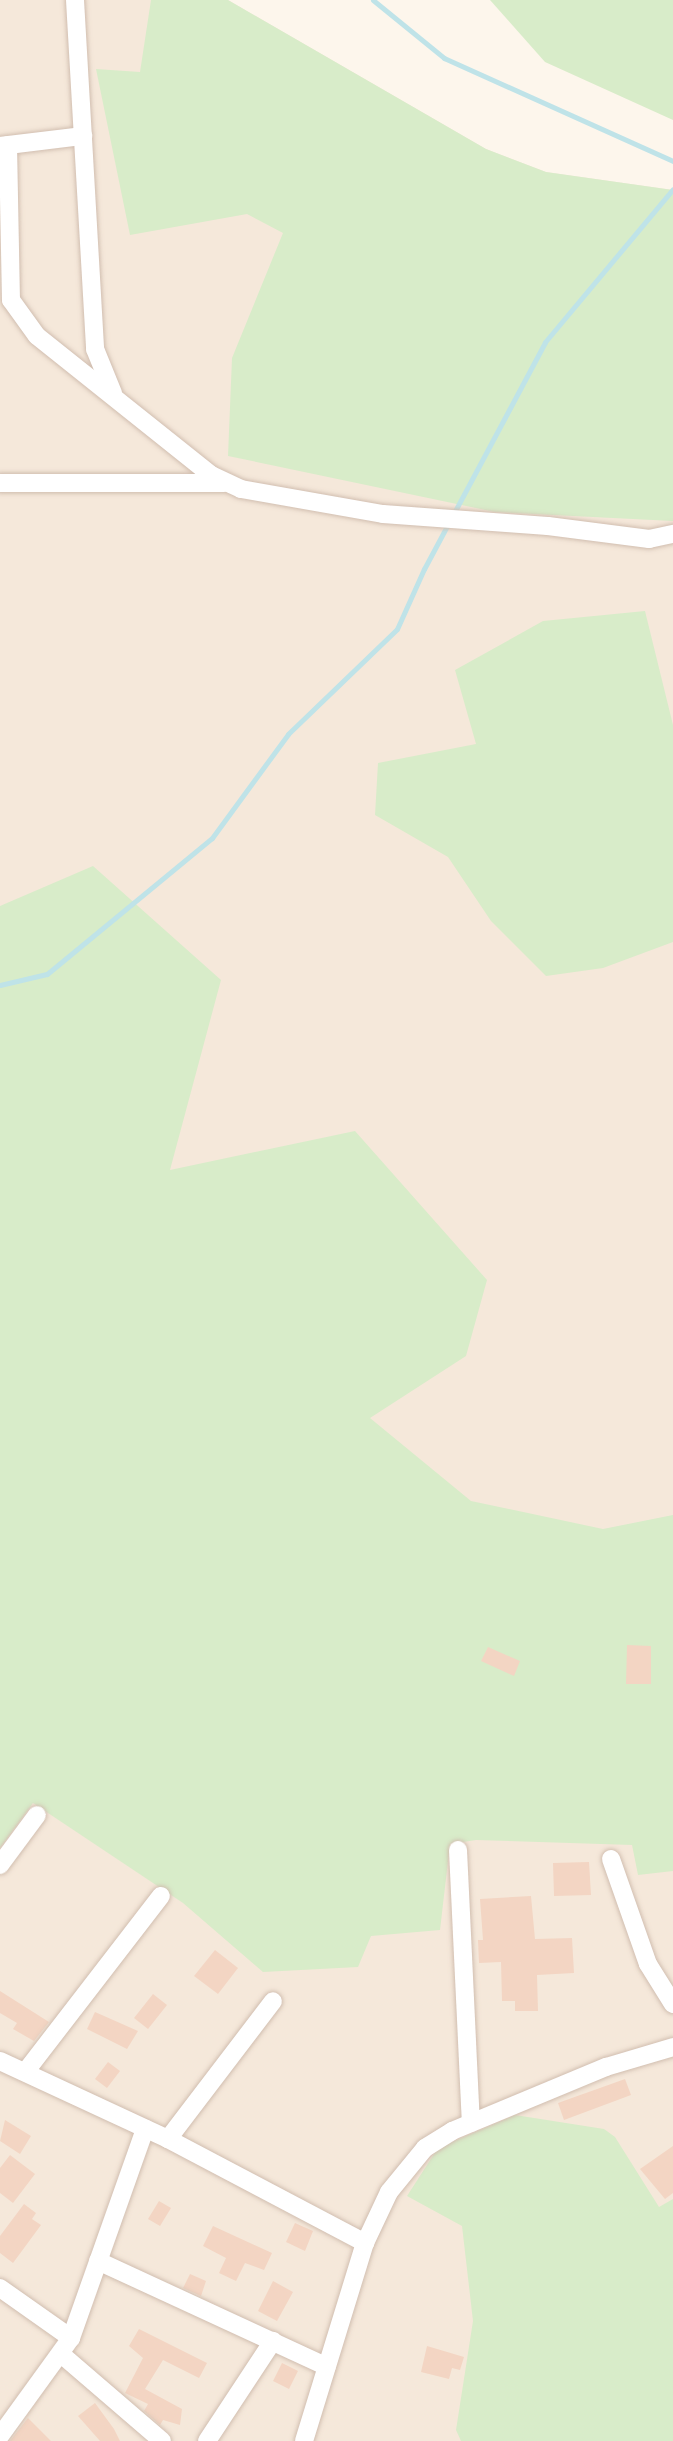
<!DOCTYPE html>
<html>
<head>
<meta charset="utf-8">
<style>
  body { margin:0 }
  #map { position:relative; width:673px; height:2441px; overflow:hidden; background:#fdf6ec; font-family:"Open Sans",sans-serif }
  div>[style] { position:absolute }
  .residential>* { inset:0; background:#f5e8da }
  .green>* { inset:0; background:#d8ecc9 }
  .stream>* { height:5px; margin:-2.5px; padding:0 2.5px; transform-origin:2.5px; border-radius:2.5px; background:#bfe3e8 }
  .building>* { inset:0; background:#f3d5c3 }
  .roads { filter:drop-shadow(0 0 2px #d1beb0) drop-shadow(0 0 2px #d1beb0) }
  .minor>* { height:18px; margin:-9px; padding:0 9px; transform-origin:9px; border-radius:9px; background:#fff }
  span { translate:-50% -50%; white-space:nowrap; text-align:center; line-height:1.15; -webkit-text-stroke:6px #fffaf3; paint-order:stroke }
</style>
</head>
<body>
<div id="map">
  <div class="residential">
    <i style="clip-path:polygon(0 0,228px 0,486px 149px,546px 172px,673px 190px,673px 2441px,0 2441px)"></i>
  </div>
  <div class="green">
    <i style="clip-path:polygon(151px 0,228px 0,486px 149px,546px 172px,673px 190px,673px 521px,495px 512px,228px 456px,232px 358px,283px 233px,247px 214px,130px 235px,96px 69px,140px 72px)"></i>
    <i style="clip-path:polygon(490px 0,673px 0,673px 120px,545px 62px)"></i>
    <i style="clip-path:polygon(645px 611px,673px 725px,673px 942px,603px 968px,546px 976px,491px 921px,448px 857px,375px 815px,378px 763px,476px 744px,455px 670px,543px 621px)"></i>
    <i style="clip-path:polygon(93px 866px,221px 980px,170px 1170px,355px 1131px,487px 1280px,466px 1356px,370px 1418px,471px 1501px,603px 1529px,673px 1515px,673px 1871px,638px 1875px,632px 1845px,476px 1840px,450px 1844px,440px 1930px,371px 1936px,358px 1967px,263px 1972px,183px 1903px,33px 1803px,0 1848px,0 906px)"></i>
    <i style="clip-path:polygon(515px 2115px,604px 2129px,615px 2137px,659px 2207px,673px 2199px,673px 2441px,461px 2441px,456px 2430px,473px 2321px,462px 2226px,407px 2196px,438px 2148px)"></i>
  </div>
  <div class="stream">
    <i style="left:373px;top:0;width:92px;rotate:39.2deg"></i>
    <i style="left:444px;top:58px;width:251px;rotate:24.2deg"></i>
    <i style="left:0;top:985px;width:48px;rotate:-13.2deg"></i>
    <i style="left:47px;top:974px;width:214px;rotate:-39.5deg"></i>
    <i style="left:212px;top:838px;width:129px;rotate:-53.8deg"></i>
    <i style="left:288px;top:734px;width:151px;rotate:-43.9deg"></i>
    <i style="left:397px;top:629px;width:66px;rotate:-65.8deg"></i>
    <i style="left:424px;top:569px;width:257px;rotate:-61.9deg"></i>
    <i style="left:545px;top:342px;width:199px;rotate:-50.1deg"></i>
  </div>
  <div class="building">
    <i style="clip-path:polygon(627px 1645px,651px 1646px,651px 1684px,626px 1684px)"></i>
    <i style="clip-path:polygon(488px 1647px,520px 1661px,514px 1676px,481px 1661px)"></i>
    <i style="clip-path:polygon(589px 1862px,591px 1895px,554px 1896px,553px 1863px)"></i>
    <i style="clip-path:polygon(531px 1896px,535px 1939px,572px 1938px,574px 1973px,537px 1975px,538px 2011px,515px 2011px,515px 2001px,502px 2001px,501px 1962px,479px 1963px,478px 1940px,483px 1940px,480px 1899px)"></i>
    <i style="clip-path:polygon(215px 1950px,238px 1968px,218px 1994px,194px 1976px)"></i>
    <i style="clip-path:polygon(0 1991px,49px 2022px,34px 2041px,13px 2029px,17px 2023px,0 2013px)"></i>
    <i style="clip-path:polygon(153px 1994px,167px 2005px,148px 2029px,134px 2018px)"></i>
    <i style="clip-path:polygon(95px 2012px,138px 2031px,127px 2049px,87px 2029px)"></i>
    <i style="clip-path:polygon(108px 2062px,120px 2071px,107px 2088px,95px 2079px)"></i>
    <i style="clip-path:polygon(625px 2079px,631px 2095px,564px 2120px,558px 2103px)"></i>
    <i style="clip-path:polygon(5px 2120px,31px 2136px,20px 2154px,0 2141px)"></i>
    <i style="clip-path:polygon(673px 2146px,673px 2193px,665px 2199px,640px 2169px)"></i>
    <i style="clip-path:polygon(10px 2155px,35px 2174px,13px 2203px,0 2193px,0 2168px)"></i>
    <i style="clip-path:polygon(159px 2201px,171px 2208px,160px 2226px,148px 2219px)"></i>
    <i style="clip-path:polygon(24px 2204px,36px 2213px,32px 2219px,41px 2225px,13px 2263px,0 2253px,0 2236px)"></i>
    <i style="clip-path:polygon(295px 2223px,313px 2231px,305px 2251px,286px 2242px)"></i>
    <i style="clip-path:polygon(213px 2226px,272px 2253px,264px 2270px,245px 2263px,236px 2281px,219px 2273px,226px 2258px,203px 2246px)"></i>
    <i style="clip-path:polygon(190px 2274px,206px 2281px,201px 2296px,183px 2288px)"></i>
    <i style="clip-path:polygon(273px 2281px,293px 2292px,277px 2321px,258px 2311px)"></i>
    <i style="clip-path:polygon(139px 2329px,207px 2363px,199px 2378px,163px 2360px,145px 2389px,182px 2409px,180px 2425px,163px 2420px,160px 2425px,144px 2411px,148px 2404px,125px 2393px,143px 2358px,129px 2346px)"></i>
    <i style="clip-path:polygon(427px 2346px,464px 2357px,460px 2370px,452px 2368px,449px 2379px,421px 2372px)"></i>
    <i style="clip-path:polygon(282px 2363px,298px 2371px,289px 2389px,273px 2381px)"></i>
    <i style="clip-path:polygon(95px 2403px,114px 2429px,120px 2441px,100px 2441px,78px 2416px)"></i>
    <i style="clip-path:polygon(28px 2418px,51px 2441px,10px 2441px)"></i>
  </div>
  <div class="roads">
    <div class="minor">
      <i style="left:75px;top:0;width:350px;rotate:86.7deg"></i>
      <i style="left:95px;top:349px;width:48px;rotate:67.8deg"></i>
      <i style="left:8px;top:145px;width:155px;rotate:88.9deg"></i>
      <i style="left:11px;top:300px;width:44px;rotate:54.2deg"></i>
      <i style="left:37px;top:336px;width:223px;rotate:38.6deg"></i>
      <i style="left:211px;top:475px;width:33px;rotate:25deg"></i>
      <i style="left:241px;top:489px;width:144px;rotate:10deg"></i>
      <i style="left:383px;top:514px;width:165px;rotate:4.2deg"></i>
      <i style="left:548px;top:526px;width:102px;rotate:7.3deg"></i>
      <i style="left:649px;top:539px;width:25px;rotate:-12deg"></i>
      <i style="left:0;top:146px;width:84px;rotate:-6.9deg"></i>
      <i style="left:0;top:483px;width:224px"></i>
      <i style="left:458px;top:1850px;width:273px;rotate:87.3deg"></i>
      <i style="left:611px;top:1859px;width:111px;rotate:70.6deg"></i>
      <i style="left:648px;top:1964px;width:47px;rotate:58deg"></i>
      <i style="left:0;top:1865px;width:62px;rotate:-53.5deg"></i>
      <i style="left:0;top:2061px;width:185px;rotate:24.9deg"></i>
      <i style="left:168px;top:2139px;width:223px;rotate:27.8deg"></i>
      <i style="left:26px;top:2071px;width:221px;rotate:-52.4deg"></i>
      <i style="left:168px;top:2139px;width:173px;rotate:-52.7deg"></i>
      <i style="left:98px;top:2261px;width:252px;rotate:24.8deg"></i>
      <i style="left:0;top:2288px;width:87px;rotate:35.2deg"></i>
      <i style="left:61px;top:2354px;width:133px;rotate:40.7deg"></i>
      <i style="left:0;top:2436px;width:121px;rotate:-54.1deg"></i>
      <i style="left:71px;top:2338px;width:222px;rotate:-70.5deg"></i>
      <i style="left:207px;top:2441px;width:120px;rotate:-56.6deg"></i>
      <i style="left:304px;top:2441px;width:207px;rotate:-72.9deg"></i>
      <i style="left:365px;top:2243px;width:56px;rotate:-64.8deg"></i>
      <i style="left:389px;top:2192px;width:57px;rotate:-50.7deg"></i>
      <i style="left:425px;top:2148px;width:32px;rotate:-32deg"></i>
      <i style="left:452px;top:2131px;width:167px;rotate:-22.6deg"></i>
      <i style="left:606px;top:2067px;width:70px;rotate:-16.6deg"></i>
    </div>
  </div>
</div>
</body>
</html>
